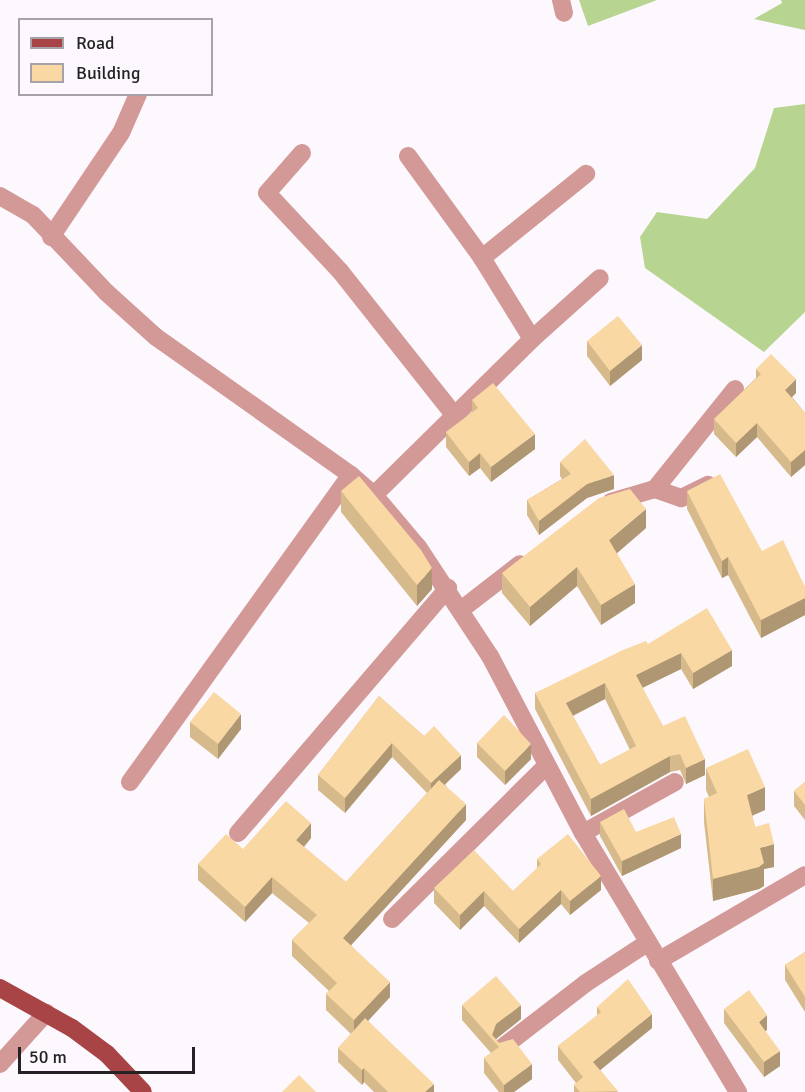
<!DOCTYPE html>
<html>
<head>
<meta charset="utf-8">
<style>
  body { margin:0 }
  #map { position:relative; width:805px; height:1092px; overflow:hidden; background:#fcf8fe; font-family:Signika,sans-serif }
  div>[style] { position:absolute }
  .forest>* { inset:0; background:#b7d590 }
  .minor>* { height:18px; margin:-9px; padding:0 9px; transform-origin:9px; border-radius:9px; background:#d39997 }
  .major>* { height:18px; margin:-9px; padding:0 9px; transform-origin:9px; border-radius:9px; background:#a84446 }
  .wall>* { inset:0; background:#d6ba8c }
  .shaded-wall>* { inset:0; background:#ae9772 }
  .building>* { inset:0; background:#f9d8a3 }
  span { translate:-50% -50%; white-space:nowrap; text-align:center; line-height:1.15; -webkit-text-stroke:4.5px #fcf8fe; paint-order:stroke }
  .legend { position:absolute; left:18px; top:18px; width:195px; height:78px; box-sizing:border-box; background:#fcf8fe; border:2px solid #a6a2a7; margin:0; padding:8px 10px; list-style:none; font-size:18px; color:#242225 }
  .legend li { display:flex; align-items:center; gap:12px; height:30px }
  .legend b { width:30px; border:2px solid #a6a2a7 }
  .scale { position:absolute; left:18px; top:1047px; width:177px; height:27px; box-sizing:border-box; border:3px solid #242225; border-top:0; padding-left:8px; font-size:18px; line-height:21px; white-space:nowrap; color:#242225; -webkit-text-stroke:4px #fcf8fe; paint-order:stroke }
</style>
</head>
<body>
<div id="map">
  <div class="forest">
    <i style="clip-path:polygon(579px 0,657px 0,588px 26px)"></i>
    <i style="clip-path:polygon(781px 0,805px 0,805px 30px,754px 19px,782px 3px)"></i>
    <i style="clip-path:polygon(805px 104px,805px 312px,764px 352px,645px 268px,640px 237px,657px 212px,707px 219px,755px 168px,774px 108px)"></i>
  </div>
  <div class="minor">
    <i style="left:561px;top:0;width:13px;rotate:77deg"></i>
    <i style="left:302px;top:153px;width:53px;rotate:131.2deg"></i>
    <i style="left:267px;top:193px;width:107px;rotate:46.9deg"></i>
    <i style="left:340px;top:271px;width:184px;rotate:51.6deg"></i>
    <i style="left:408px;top:156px;width:126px;rotate:54deg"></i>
    <i style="left:482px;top:258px;width:95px;rotate:58.3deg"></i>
    <i style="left:0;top:196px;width:38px;rotate:30deg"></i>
    <i style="left:33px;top:215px;width:106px;rotate:46.5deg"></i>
    <i style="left:106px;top:292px;width:67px;rotate:42deg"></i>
    <i style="left:156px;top:337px;width:239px;rotate:35.3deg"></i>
    <i style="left:351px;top:475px;width:30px;rotate:41deg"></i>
    <i style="left:374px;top:495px;width:68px;rotate:49.8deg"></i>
    <i style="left:418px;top:547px;width:131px;rotate:56.6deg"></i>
    <i style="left:490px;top:656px;width:200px;rotate:62.3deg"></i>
    <i style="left:583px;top:833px;width:302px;rotate:59.1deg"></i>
    <i style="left:51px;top:237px;width:125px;rotate:-56.1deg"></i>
    <i style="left:121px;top:133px;width:43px;rotate:-66.4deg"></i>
    <i style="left:482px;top:258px;width:134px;rotate:-38.9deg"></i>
    <i style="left:655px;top:489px;width:28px;rotate:19deg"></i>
    <i style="left:681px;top:498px;width:30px;rotate:-26deg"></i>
    <i style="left:374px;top:495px;width:222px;rotate:-44.6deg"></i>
    <i style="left:532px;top:339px;width:91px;rotate:-41.9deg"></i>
    <i style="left:611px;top:502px;width:46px;rotate:-16.5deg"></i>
    <i style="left:655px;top:489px;width:128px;rotate:-51.3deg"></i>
    <i style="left:462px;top:609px;width:73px;rotate:-37.8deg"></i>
    <i style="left:130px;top:782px;width:378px;rotate:-54.3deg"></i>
    <i style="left:238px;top:833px;width:323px;rotate:-49.4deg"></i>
    <i style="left:583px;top:833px;width:105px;rotate:-29deg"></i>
    <i style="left:392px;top:919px;width:218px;rotate:-44.8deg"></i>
    <i style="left:658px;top:961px;width:170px;rotate:-30.3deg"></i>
    <i style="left:503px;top:1047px;width:105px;rotate:-37.6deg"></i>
    <i style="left:586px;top:983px;width:73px;rotate:-33.3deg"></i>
    <i style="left:0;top:1064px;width:69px;rotate:-48deg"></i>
  </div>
  <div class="major">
    <i style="left:0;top:988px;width:82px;rotate:29.1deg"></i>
    <i style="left:72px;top:1028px;width:44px;rotate:36.6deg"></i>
    <i style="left:107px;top:1054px;width:52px;rotate:46.5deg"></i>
  </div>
  <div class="wall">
    <i style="clip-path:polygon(587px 341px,642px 360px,610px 386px,587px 356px)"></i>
    <i style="clip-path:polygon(756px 369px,796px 393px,792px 397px,805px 413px,805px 465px,791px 477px,757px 437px,736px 457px,714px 434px,714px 419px,756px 378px)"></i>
    <i style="clip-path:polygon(472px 400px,535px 449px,491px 482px,480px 468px,469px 476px,446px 447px,446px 432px,472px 412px)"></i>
    <i style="clip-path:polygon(560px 462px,614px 489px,587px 498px,539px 535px,527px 515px,527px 500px,562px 479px,560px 476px)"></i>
    <i style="clip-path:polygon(341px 491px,432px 589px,417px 606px,341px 512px)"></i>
    <i style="clip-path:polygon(687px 491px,762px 551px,805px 587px,805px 615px,761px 638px,728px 575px,722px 578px,687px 509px)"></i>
    <i style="clip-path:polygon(646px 528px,617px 553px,635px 603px,601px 625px,577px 586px,530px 626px,502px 593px,502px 573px)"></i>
    <i style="clip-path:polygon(evenodd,648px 644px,732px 666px,693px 689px,681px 669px,642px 688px,663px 726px,705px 775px,686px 784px,680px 770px,670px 772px,591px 816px,535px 709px,535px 693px,648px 644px,605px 699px,630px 750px,600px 765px,573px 716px,605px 699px)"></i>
    <i style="clip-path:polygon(379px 696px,461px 769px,445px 784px,466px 820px,351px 945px,390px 997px,368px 1021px,434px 1092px,374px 1092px,364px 1082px,362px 1085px,338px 1062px,338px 1048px,351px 1034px,326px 1010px,326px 994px,329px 991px,292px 956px,292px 940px,309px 923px,272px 893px,245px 922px,198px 880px,198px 864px,243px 849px,311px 838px,304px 847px,346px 882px,427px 793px,392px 757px,345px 813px,318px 790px,318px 775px)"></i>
    <i style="clip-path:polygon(190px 722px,241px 729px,218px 759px,190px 737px)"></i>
    <i style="clip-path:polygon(477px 743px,531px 759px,505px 785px,477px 757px)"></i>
    <i style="clip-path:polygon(706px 768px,765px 810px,752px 815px,755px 827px,774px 867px,764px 869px,764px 886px,759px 889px,713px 901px,704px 822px,704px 799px,709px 797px,706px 790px)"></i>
    <i style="clip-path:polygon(805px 782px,805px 820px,794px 806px,794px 791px)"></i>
    <i style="clip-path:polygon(600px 822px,636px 832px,681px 848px,622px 876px,600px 836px)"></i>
    <i style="clip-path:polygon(537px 859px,601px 890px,570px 915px,561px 904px,519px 943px,484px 906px,460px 930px,434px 903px,434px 888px,513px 891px,537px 869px)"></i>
    <i style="clip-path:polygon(805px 952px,805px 1012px,785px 980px,785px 965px)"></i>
    <i style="clip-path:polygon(462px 1005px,521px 1019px,496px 1039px,532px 1079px,514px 1092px,499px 1092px,484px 1073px,484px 1058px,491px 1053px,462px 1020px)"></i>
    <i style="clip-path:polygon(597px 1007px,652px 1028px,600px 1070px,618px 1092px,574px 1092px,574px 1085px,576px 1083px,558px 1060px,558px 1046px,597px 1016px)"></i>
    <i style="clip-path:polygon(724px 1009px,767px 1030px,765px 1031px,780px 1066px,764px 1077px,724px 1023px)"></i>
  </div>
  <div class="shaded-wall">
    <i style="clip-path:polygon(642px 345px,642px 360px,610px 386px,610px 371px)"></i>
    <i style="clip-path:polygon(796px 379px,796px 393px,785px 404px,785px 390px)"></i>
    <i style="clip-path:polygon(757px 423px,757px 437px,736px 457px,736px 443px)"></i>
    <i style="clip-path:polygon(535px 434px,535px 449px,491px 482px,491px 467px)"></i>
    <i style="clip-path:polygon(805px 450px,805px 465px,791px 477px,791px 462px)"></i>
    <i style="clip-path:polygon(480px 453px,480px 468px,469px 476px,469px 462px)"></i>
    <i style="clip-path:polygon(614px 475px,614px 489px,587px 498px,539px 535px,539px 521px,587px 484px)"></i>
    <i style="clip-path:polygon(646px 509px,646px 528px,609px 560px,609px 540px)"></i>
    <i style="clip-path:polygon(728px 557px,728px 575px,722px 578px,722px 561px)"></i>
    <i style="clip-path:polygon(577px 567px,577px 586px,530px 626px,530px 607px)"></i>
    <i style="clip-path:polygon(432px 568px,432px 589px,417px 606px,417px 585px)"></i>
    <i style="clip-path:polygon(635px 584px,635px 603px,601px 625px,601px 605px)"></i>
    <i style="clip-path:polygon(805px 598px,805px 615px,761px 638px,761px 620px)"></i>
    <i style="clip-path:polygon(732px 650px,732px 666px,693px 689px,693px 673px)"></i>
    <i style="clip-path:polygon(681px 653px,681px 669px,636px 691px,636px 675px)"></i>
    <i style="clip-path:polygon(605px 683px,605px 699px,566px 719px,566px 703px)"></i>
    <i style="clip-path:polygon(241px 714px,241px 729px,218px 759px,218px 744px)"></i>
    <i style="clip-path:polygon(392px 743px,392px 757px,345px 813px,345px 798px)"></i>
    <i style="clip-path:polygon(531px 744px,531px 759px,505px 785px,505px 771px)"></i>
    <i style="clip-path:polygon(461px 755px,461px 769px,431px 798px,431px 783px)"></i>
    <i style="clip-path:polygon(670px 756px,670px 772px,591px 816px,591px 799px)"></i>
    <i style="clip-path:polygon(705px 759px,705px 775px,686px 784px,686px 768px)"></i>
    <i style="clip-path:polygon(765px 787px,765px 810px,747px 818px,747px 795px)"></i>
    <i style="clip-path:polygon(466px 804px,466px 820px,343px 954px,343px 938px)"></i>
    <i style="clip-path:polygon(311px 823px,311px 838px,296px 856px,296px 840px)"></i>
    <i style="clip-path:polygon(681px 834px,681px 848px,622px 876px,622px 861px)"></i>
    <i style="clip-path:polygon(774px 844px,774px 867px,764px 869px,764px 886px,759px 889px,713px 901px,713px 879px,760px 848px)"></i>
    <i style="clip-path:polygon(601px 876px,601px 890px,570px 915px,570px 901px)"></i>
    <i style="clip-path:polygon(272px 877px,272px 893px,245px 922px,245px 907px)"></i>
    <i style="clip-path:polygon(561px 890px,561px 904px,519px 943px,519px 929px)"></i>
    <i style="clip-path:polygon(484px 891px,484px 906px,460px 930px,460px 915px)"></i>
    <i style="clip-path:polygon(390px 982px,390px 997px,354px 1036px,354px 1020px)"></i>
    <i style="clip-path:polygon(521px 1005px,521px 1019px,496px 1039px,492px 1035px,496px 1024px)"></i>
    <i style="clip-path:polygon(652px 1014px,652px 1028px,593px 1076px,593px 1062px)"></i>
    <i style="clip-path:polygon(767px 1015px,767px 1030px,759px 1036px,759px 1022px)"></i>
    <i style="clip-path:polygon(780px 1051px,780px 1066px,764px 1077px,764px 1062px)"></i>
    <i style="clip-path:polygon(532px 1064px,532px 1079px,514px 1092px,504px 1092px,504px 1085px)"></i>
    <i style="clip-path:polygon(364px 1068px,364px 1082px,362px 1085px,362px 1070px)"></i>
    <i style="clip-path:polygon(434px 1084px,434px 1092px,425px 1092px)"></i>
  </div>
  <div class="building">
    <i style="clip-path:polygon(618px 316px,642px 345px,610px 371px,587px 341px)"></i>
    <i style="clip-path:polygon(771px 354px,796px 379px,785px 390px,805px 413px,805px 450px,791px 462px,757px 423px,736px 443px,714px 419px,761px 374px,756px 369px)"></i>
    <i style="clip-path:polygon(493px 383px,535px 434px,491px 467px,480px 453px,469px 462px,446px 432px,478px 408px,472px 400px)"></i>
    <i style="clip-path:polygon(585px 439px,614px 475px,587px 484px,539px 521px,527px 500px,571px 474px,560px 462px)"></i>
    <i style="clip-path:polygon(720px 474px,762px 551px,783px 540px,805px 587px,805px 598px,761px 620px,728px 557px,722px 561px,687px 491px)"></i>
    <i style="clip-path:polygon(359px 476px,421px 550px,432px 568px,417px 585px,341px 491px)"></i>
    <i style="clip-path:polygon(630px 489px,646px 509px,609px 540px,635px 584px,601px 605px,577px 567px,530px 607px,502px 573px,599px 498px)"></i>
    <i style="clip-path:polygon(evenodd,707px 608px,732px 650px,693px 673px,681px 653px,636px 675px,663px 726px,685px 716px,705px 759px,686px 768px,680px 754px,670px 756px,591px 799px,535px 693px,623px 650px,646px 641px,648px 644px,707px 608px,605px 683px,636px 746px,600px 765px,566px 703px,605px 683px)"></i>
    <i style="clip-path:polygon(214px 692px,241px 714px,218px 744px,190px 722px)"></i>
    <i style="clip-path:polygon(379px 696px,424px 736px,434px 726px,461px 755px,431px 783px,392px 743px,345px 798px,318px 775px)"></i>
    <i style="clip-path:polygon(504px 715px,531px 744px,505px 771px,477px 743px)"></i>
    <i style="clip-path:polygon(748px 749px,765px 787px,747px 795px,755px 827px,769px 823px,774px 844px,760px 848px,764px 863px,759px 867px,713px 879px,704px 799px,717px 793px,706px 768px)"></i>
    <i style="clip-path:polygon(439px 780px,466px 804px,343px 938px,390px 982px,354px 1020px,326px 994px,337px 983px,292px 940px,317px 915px,272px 877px,245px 907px,198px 864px,226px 834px,243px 849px,286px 801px,311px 823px,296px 840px,346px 882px)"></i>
    <i style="clip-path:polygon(805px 782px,805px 805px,794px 791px)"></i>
    <i style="clip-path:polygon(624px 809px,636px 832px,674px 817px,681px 834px,622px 861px,600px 822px)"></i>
    <i style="clip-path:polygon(568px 834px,601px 876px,570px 901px,561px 890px,519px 929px,484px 891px,460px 915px,434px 888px,474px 850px,513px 891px,541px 864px,537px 859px)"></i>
    <i style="clip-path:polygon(805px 952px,805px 997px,785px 965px)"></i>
    <i style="clip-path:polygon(496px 976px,521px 1005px,496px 1024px,492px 1035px,499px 1043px,513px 1039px,532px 1064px,504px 1085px,484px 1058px,499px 1047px,462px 1005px)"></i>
    <i style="clip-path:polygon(628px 979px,652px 1014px,593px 1062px,618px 1091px,580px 1092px,574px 1085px,583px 1077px,558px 1046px,601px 1012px,597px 1007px)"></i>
    <i style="clip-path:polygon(749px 990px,767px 1015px,759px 1022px,780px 1051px,764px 1062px,724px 1009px)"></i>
    <i style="clip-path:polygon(365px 1018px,434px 1084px,425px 1092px,388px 1092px,364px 1068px,362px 1070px,338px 1048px)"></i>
    <i style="clip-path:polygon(299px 1075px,316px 1092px,282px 1092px)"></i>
  </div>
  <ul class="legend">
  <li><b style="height:8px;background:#a84446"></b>Road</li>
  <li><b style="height:16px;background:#f9d8a3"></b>Building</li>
  </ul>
  <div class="scale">50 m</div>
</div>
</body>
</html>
